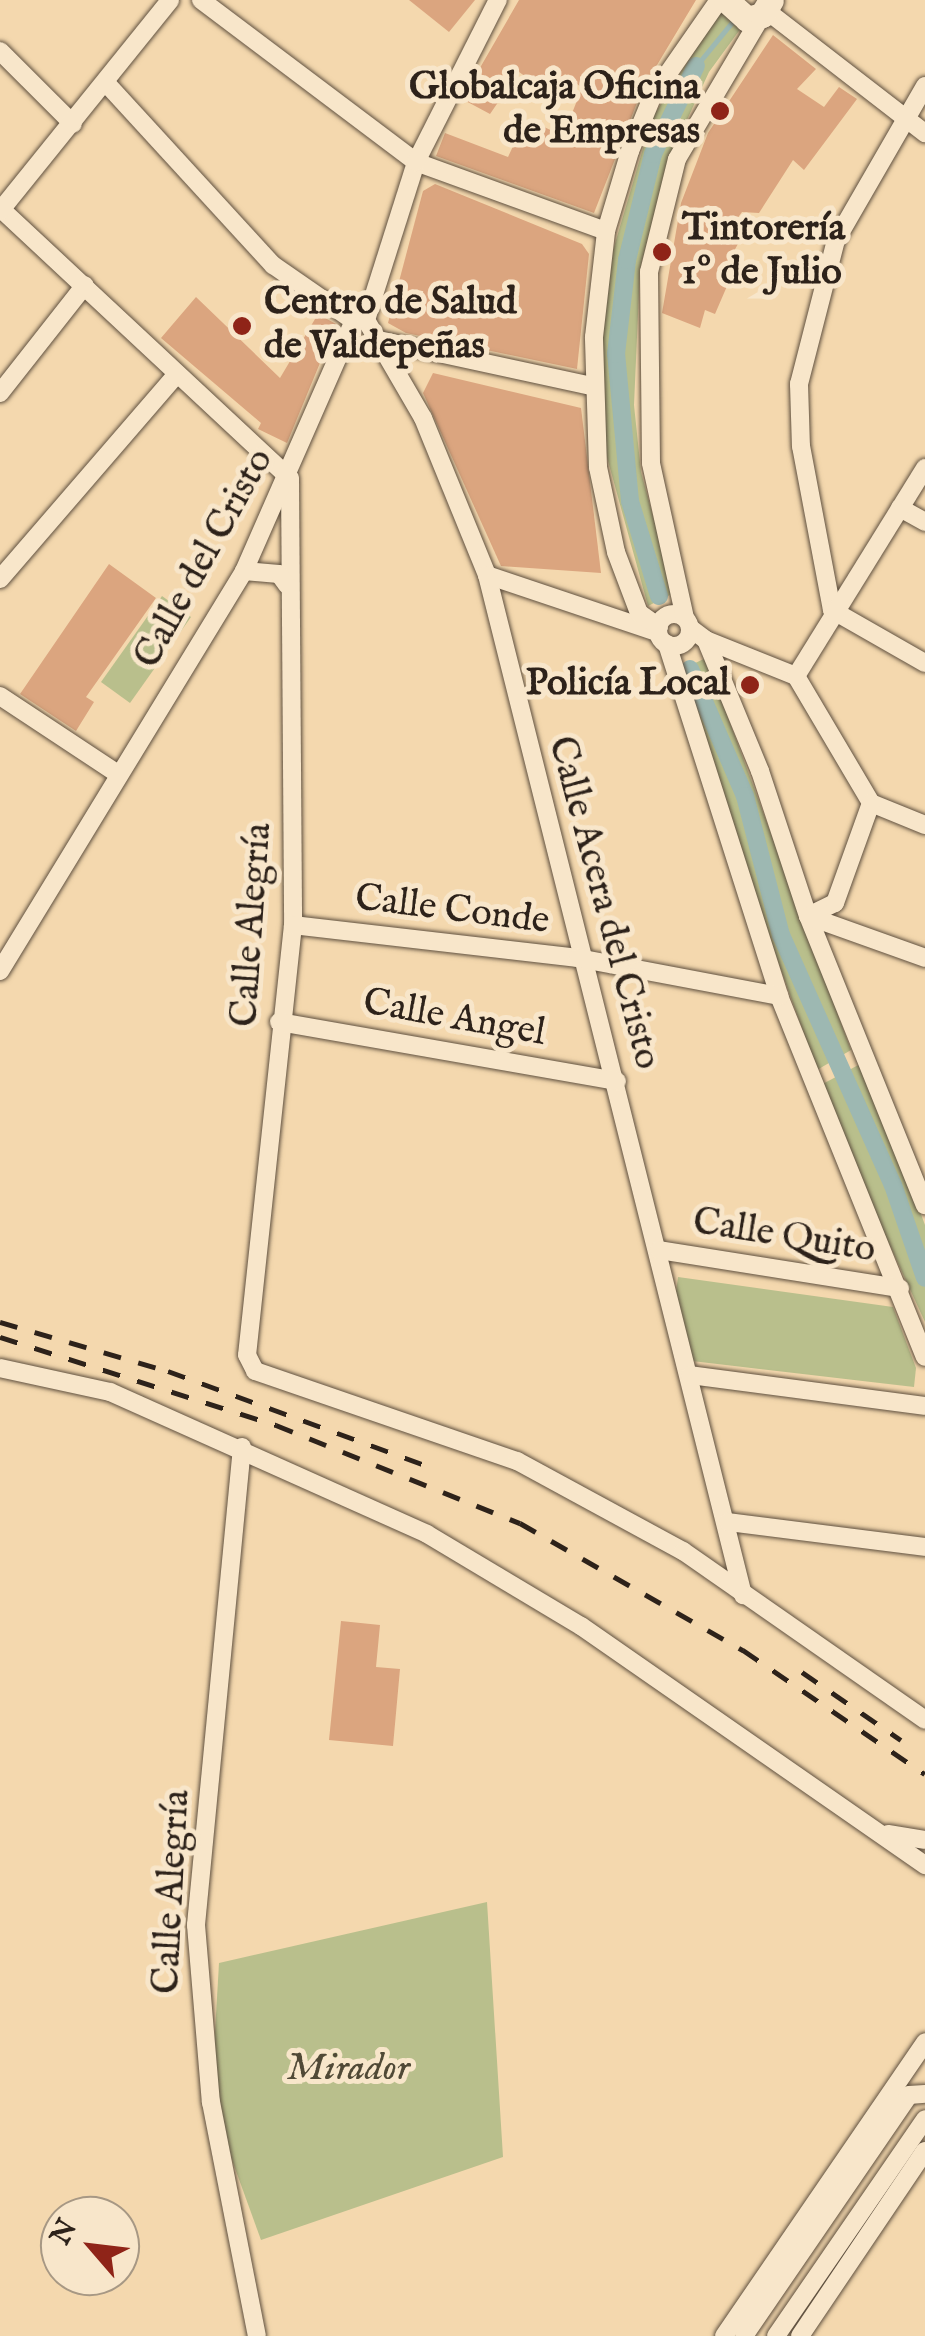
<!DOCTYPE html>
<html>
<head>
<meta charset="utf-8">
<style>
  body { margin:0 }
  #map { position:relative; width:925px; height:2336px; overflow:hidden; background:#f4d8ae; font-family:"IM FELL English",serif }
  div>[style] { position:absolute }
  .green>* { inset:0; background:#b9bf8c }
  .stream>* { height:5px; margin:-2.5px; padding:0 2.5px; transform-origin:2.5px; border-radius:2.5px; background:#9db8b2 }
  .canal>* { height:18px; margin:-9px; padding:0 9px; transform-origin:9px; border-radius:9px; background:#9db8b2 }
  .building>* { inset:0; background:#dba57f }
  .roads { filter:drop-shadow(0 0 2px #5f503f) drop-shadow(0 0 2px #5f503f) }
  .street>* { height:18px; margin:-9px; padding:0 9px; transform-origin:9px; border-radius:9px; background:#f8e6ca }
  .street>.ring { margin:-9px; padding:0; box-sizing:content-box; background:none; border:18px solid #f8e6ca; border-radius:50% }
  .secondary>* { height:25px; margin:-12.5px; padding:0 12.5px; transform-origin:12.5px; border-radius:12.5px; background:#f8e6ca }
  .rail>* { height:5px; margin-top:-2.5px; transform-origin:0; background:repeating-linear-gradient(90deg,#2d221a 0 18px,transparent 0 36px) }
  .dots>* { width:28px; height:28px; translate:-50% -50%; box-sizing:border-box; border:5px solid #f8e6ca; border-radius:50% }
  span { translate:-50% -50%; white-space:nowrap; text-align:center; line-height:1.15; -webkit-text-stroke:10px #f8e6ca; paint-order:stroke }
  .poi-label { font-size:38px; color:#2d221a; font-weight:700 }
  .right { translate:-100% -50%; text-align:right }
  .left { translate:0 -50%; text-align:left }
  .street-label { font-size:38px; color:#2d221a }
  .park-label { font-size:38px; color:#504936; font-style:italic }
  .north { position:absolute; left:40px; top:2196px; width:100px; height:100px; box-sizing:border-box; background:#f8e6ca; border:2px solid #a79884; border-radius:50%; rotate:298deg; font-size:28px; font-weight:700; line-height:40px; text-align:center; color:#2d221a }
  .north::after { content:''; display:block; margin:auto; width:35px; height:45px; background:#8f2418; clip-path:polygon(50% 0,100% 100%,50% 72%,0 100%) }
</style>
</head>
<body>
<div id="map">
  <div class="green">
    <i style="clip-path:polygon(722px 7px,744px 24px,709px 72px,669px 159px,640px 269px,634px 405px,641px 472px,674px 593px,648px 606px,605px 450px,598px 387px,609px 264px,652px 118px)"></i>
    <i style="clip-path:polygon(162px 596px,191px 617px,130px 703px,101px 682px)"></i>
    <i style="clip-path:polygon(706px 658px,851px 1050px,817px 1070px,709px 770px,665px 677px)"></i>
    <i style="clip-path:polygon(864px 1062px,925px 1225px,925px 1322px,817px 1087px)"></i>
    <i style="clip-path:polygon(678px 1277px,893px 1307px,916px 1368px,914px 1387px,692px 1361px,675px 1299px)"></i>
    <i style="clip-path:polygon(487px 1902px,503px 2157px,261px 2240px,211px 2102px,219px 1963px)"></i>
  </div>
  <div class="stream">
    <i style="left:696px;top:66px;width:58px;rotate:-50.6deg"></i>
  </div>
  <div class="canal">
    <i style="left:659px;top:596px;width:99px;rotate:-107deg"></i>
    <i style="left:630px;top:501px;width:148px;rotate:-95.4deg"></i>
    <i style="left:616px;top:354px;width:95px;rotate:-83.3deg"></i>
    <i style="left:627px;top:260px;width:109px;rotate:-76.2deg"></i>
    <i style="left:653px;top:154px;width:98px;rotate:-64deg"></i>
    <i style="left:690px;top:669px;width:138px;rotate:66.6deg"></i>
    <i style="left:745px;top:796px;width:144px;rotate:75.5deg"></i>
    <i style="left:781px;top:935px;width:274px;rotate:65.9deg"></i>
    <i style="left:893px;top:1185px;width:98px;rotate:71deg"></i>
  </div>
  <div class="building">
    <i style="clip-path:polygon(409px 0,475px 0,449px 32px)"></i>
    <i style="clip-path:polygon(519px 0,696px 0,642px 90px,594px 213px,436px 156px,445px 133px,508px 157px,522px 127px,537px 134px,540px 125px,563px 136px,582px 88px,565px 74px,548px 92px,519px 72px,490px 114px,462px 99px)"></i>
    <i style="clip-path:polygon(773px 35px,816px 69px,797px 89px,824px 107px,839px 87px,857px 99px,804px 170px,793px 160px,759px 213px,742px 212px,726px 234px,739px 242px,733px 253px,740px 256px,715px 314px,705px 310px,700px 328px,662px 313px,681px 203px,708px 133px)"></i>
    <i style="clip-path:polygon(435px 184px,582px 244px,589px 254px,577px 369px,406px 333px,388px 323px,423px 191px)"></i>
    <i style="clip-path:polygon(196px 297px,280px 378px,318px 314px,336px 324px,287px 443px,258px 429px,261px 423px,161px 338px)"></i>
    <i style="clip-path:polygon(433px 373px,581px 408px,601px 573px,501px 566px,423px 393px)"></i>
    <i style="clip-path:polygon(109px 564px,156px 598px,86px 697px,94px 702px,76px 731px,20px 694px)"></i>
    <i style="clip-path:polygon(341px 1621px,380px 1625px,376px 1667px,400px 1669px,393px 1746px,329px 1740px)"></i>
  </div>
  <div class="roads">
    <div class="street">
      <i style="left:201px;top:0;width:269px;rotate:37deg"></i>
      <i style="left:416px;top:162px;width:202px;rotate:20deg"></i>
      <i style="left:767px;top:11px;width:200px;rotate:37.7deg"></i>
      <i style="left:0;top:51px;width:103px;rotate:45deg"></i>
      <i style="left:107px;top:84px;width:246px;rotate:47.5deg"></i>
      <i style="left:273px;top:265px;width:98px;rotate:34.7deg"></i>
      <i style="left:925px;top:86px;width:178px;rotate:120deg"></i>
      <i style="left:836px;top:240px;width:149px;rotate:104.4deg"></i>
      <i style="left:799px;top:384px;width:62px;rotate:88.2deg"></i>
      <i style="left:801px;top:446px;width:167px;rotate:79.3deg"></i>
      <i style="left:832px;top:610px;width:107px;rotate:29.7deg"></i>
      <i style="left:0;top:208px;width:396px;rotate:43deg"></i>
      <i style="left:290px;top:478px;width:447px;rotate:89.6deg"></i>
      <i style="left:293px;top:925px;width:432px;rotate:96.1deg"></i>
      <i style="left:247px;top:1355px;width:18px;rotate:63deg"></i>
      <i style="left:255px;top:1371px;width:277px;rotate:19deg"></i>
      <i style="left:517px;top:1461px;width:189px;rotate:28.5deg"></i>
      <i style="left:683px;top:1551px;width:295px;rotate:34.9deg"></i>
      <i style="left:0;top:211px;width:271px;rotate:-51.1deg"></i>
      <i style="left:366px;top:320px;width:113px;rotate:59.8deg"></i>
      <i style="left:423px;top:418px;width:170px;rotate:67.8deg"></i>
      <i style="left:487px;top:575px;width:1052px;rotate:75.91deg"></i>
      <i style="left:374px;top:339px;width:223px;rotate:12.2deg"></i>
      <i style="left:0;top:393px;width:137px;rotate:-51.8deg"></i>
      <i style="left:900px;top:508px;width:29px;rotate:29deg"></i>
      <i style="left:244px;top:571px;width:35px;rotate:5deg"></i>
      <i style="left:279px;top:574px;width:14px;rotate:54deg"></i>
      <i style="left:487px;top:575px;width:175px;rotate:18.6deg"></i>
      <i style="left:0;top:579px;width:271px;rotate:-49.2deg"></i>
      <i class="ring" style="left:658px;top:614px;width:14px;height:14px"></i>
      <i style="left:685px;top:618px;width:159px;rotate:-102.4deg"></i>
      <i style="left:651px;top:463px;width:191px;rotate:-90.6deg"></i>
      <i style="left:649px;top:272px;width:116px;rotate:-76.1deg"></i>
      <i style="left:677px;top:159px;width:167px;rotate:-59.4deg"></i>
      <i style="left:659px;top:627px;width:24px;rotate:-145deg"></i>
      <i style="left:639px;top:613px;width:65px;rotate:-110.7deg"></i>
      <i style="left:616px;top:552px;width:87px;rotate:-102deg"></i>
      <i style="left:598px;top:467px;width:130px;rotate:-91.8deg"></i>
      <i style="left:594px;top:337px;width:107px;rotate:-83.5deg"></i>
      <i style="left:606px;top:231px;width:84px;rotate:-73.3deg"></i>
      <i style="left:630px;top:151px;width:61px;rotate:-67.7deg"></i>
      <i style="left:653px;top:95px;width:116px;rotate:-55.2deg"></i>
      <i style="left:690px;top:628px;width:20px;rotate:37deg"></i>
      <i style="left:706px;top:640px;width:142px;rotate:67.6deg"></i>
      <i style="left:760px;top:771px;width:153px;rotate:71.7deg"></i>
      <i style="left:808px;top:916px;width:312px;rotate:68deg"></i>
      <i style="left:706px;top:640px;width:97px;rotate:21.8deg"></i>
      <i style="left:796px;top:676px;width:147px;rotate:59.4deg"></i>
      <i style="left:871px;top:803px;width:58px;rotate:22.2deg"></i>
      <i style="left:667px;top:644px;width:369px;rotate:72.3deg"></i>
      <i style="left:779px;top:996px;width:389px;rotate:68deg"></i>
      <i style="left:796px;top:676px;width:245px;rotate:-58.2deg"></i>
      <i style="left:0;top:696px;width:141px;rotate:33.5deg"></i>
      <i style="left:808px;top:916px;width:30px;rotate:-26deg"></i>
      <i style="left:835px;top:903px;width:106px;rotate:-70.2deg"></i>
      <i style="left:808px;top:916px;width:124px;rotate:19.7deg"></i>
      <i style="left:293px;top:925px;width:287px;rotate:6.6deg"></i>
      <i style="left:578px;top:958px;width:205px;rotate:10.7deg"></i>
      <i style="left:0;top:971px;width:469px;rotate:-58.6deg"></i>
      <i style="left:244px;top:571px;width:273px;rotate:-66.3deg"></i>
      <i style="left:354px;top:321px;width:12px;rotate:-5deg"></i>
      <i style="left:366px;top:320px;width:166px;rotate:-72.4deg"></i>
      <i style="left:416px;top:162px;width:182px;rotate:-63.2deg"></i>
      <i style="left:279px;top:1022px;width:343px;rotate:9.9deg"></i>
      <i style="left:659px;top:1250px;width:244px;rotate:9deg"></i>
      <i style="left:0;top:1368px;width:113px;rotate:12.3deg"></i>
      <i style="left:110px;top:1392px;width:347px;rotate:24.1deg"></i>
      <i style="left:427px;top:1534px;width:179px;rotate:30.9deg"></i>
      <i style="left:581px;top:1626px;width:419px;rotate:34.8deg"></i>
      <i style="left:690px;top:1375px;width:237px;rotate:7.5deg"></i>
      <i style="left:242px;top:1447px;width:480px;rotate:95.5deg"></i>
      <i style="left:196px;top:1925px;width:178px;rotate:85.2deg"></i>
      <i style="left:211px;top:2102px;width:238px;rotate:78.9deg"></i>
      <i style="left:728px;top:1522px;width:199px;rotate:7.2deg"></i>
      <i style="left:888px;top:1834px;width:37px;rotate:9deg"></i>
      <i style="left:724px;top:2336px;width:356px;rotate:-55.6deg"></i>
      <i style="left:744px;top:2336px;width:292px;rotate:-55.6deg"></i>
      <i style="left:909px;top:2095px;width:16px;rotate:-4deg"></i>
      <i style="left:776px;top:2336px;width:263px;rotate:-55.5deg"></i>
      <i style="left:800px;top:2336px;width:223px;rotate:-56deg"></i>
    </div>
    <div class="secondary">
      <i style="left:726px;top:0;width:28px;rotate:42deg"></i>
      <i style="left:747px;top:19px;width:16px;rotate:-15deg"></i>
      <i style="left:762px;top:15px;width:17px;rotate:-59deg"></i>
    </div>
  </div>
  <div class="rail">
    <i style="left:0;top:1322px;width:175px;rotate:16.3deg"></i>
    <i style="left:168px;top:1371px;width:280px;rotate:20.1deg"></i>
    <i style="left:0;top:1337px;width:290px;rotate:17.7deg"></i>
    <i style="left:276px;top:1425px;width:263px;rotate:21.9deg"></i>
    <i style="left:520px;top:1523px;width:257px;rotate:29.7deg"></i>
    <i style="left:743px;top:1650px;width:220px;rotate:34.3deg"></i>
    <i style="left:802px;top:1672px;width:120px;rotate:34.5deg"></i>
  </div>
  <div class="dots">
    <i style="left:720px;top:111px;background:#8f2418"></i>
    <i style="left:662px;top:252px;background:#8f2418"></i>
    <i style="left:242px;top:326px;background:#8f2418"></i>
    <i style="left:750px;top:685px;background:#8f2418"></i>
  </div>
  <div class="poi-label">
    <span class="right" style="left:700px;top:111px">Globalcaja Oficina<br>de Empresas</span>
    <span class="left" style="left:682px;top:252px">Tintorería<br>1º de Julio</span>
    <span class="left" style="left:264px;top:326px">Centro de Salud<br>de Valdepeñas</span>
    <span class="right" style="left:730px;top:685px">Policía Local</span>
  </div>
  <div class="street-label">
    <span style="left:205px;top:559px;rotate:-61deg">Calle del Cristo</span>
    <span style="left:603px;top:903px;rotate:75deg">Calle Acera del Cristo</span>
    <span style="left:452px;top:911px;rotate:7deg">Calle Conde</span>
    <span style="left:253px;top:925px;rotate:-86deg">Calle Alegría</span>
    <span style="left:454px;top:1019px;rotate:10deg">Calle Angel</span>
    <span style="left:784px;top:1237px;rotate:9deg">Calle Quito</span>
    <span style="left:173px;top:1892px;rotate:-87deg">Calle Alegría</span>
  </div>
  <div class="park-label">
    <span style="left:348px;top:2070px">Mirador</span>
  </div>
  <div class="north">N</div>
</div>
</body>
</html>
